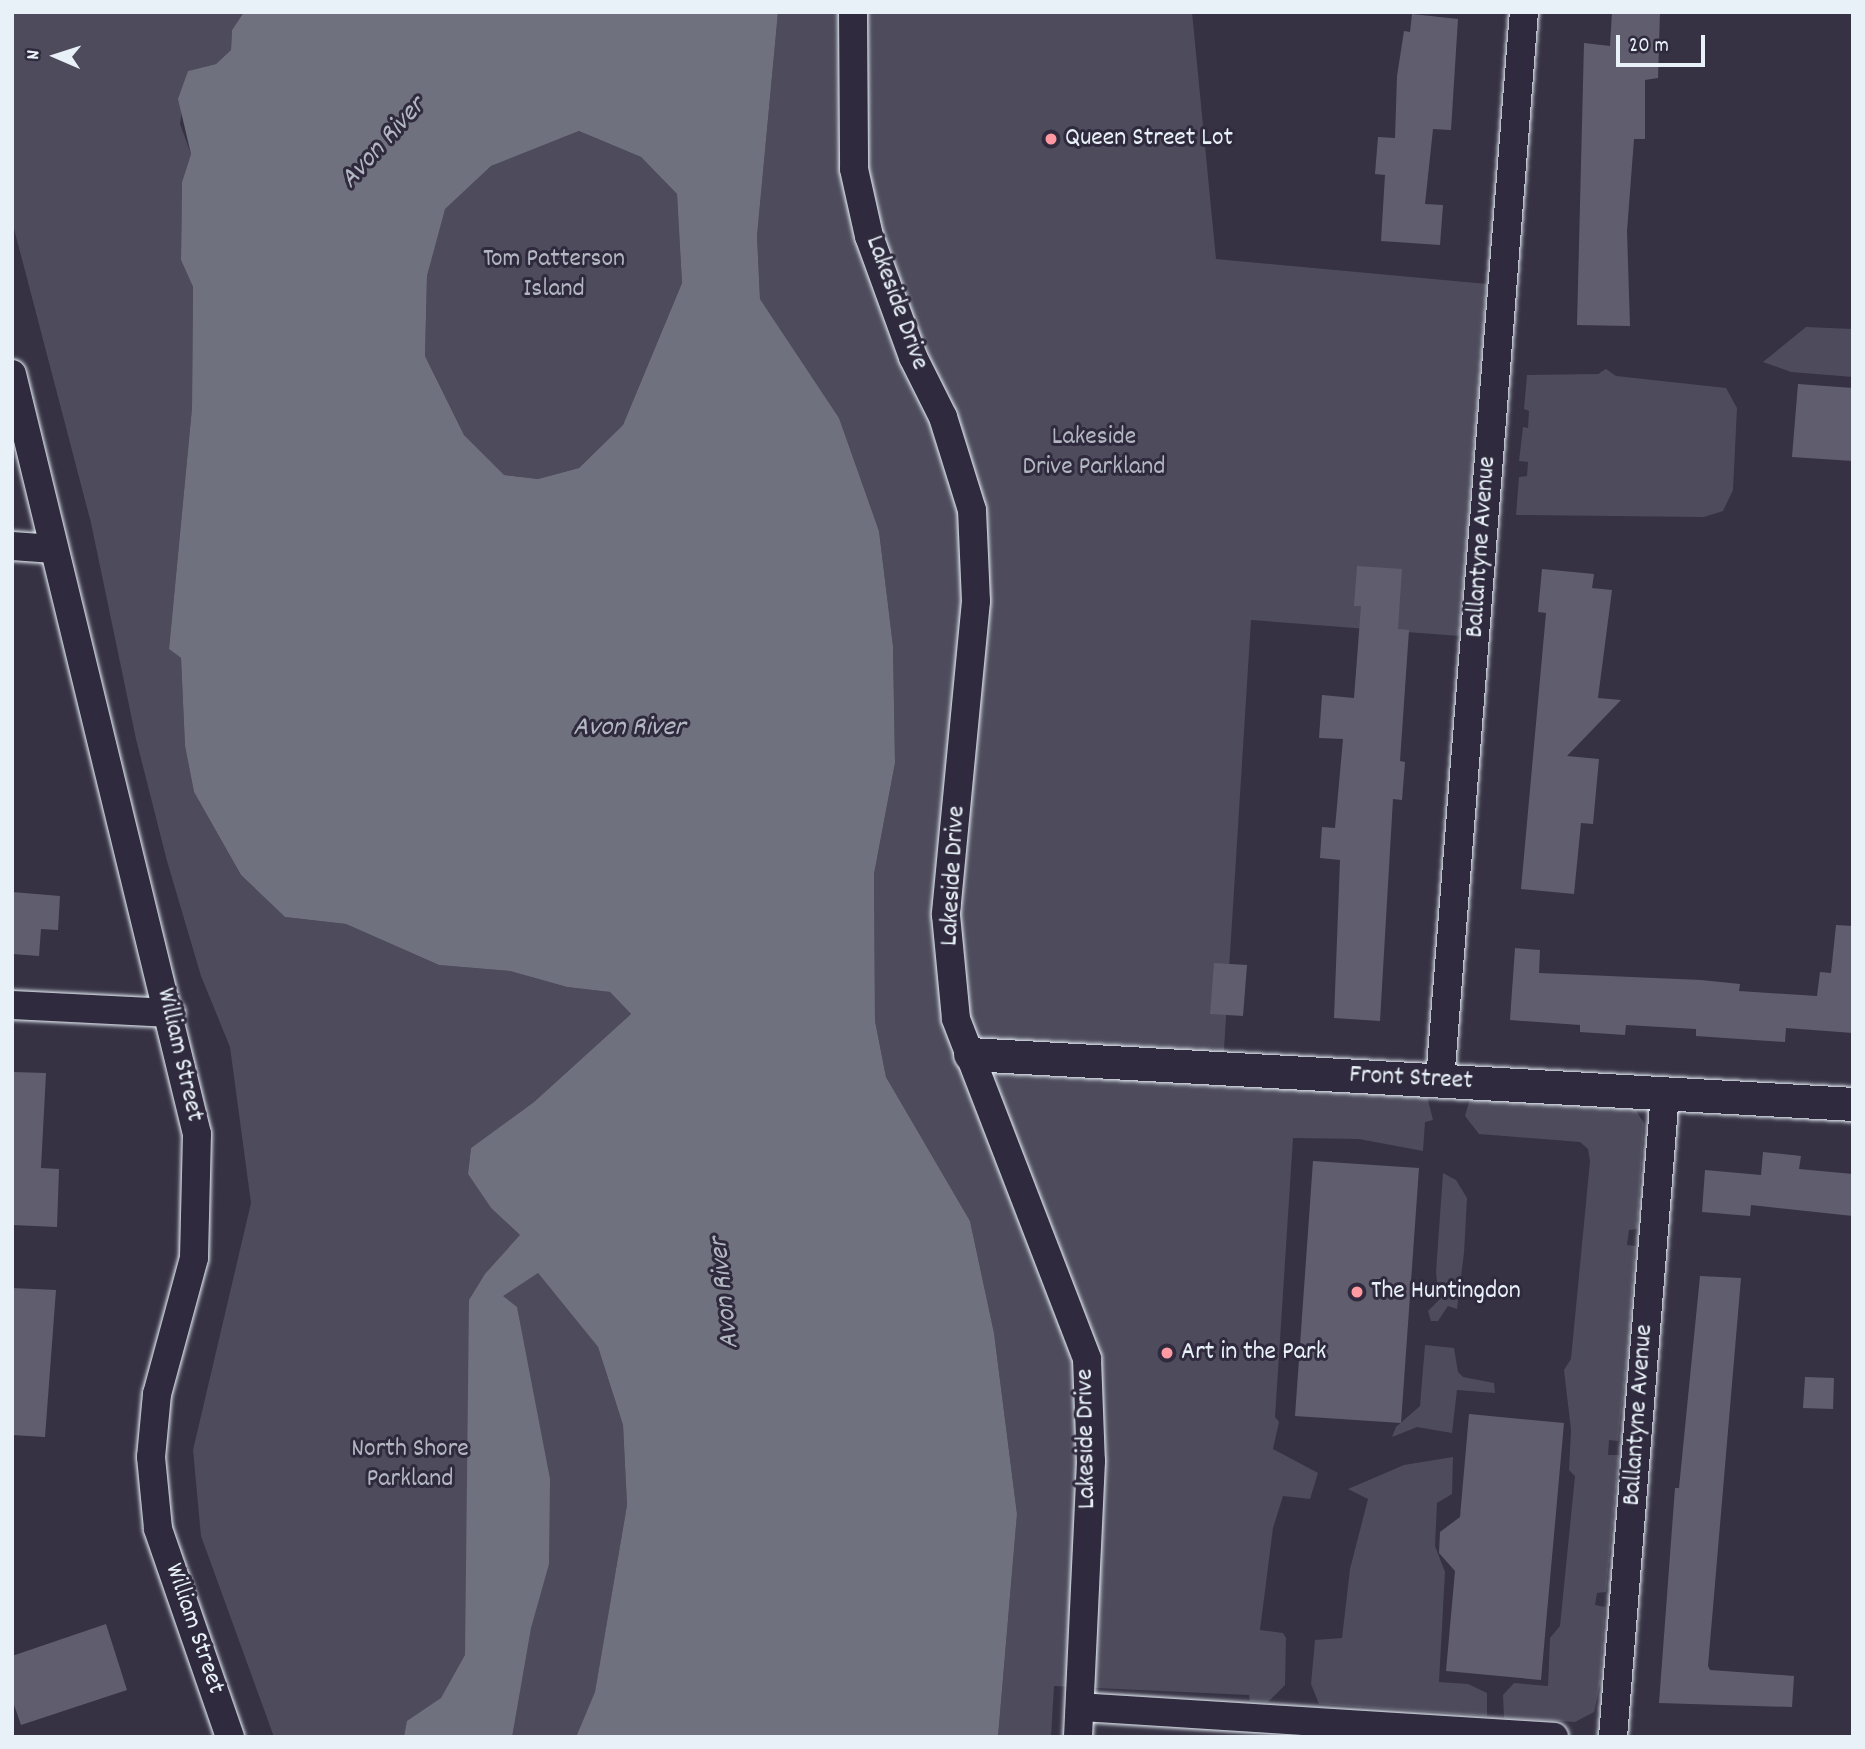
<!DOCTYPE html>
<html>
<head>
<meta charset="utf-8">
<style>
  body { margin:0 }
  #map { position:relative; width:1865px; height:1749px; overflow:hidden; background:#363244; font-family:Dekko,sans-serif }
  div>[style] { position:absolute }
  .green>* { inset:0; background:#4d4b5c }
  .water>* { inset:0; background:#70717f }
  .building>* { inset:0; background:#605e6e }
  .roads { filter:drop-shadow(0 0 2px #e8f1f8) drop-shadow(0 0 2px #e8f1f8) }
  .minor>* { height:28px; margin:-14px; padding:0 14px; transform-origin:14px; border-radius:14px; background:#2f2a3d }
  .tertiary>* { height:33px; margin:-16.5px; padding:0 16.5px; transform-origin:16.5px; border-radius:16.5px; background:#2f2a3d }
  .dots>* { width:19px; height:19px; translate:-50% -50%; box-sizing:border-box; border:4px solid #2f2a3d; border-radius:50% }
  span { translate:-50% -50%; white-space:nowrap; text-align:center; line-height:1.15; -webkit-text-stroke:6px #2f2a3d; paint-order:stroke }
  .poi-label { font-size:26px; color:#e8f1f8 }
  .left { translate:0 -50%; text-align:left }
  .park-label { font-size:26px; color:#b2b7c1 }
  .street-label { font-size:26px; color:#e8f1f8 }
  .water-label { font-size:28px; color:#b2b7c2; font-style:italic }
  .frame { position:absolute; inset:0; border:14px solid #e8f1f8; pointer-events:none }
  .north { position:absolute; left:21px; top:21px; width:70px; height:70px; -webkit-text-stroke:5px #2f2a3d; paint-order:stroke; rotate:273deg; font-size:19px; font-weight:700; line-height:28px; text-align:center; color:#e8f1f8 }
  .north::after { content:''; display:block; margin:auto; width:24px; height:32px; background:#e8f1f8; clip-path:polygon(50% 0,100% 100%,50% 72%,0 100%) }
  .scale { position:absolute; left:1616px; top:35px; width:89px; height:32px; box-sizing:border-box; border:4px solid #e8f1f8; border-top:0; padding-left:9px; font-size:21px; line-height:24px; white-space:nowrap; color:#e8f1f8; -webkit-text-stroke:5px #2f2a3d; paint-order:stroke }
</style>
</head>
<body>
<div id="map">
  <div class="green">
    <i style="clip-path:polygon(12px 12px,244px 12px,232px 30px,231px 50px,216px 64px,188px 71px,180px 124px,191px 154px,182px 182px,181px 260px,193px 287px,192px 408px,169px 649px,181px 658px,185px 746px,194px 792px,241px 875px,285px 917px,346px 924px,439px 965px,510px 971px,567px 987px,610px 992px,631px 1014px,534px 1102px,471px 1148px,468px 1174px,491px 1208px,520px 1235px,538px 1273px,598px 1347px,623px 1425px,627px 1505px,595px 1693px,576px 1737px,274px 1737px,201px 1536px,193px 1450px,251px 1203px,230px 1047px,201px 976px,167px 861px,136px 739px,91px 523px,12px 221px)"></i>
    <i style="clip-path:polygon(778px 12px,1192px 12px,1216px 259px,1487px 284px,1459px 636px,1251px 620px,1222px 1081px,1427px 1096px,1433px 1120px,1425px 1122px,1423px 1151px,1359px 1139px,1293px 1138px,1275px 1417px,1279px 1422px,1273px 1449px,1318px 1473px,1310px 1499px,1283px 1496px,1273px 1528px,1260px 1630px,1283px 1633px,1286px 1638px,1285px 1685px,1268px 1702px,1250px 1701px,1249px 1695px,1054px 1686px,1051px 1737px,998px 1737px,1017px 1514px,994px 1333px,970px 1221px,886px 1077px,875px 1021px,874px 874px,895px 763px,893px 646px,879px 531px,839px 418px,760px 299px,757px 236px)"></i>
    <i style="clip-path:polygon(579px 131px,641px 157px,677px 194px,682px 283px,623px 425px,579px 468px,538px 479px,503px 475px,464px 435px,425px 356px,427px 276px,444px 209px,491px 166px)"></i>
    <i style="clip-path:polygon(1806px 327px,1853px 329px,1853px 377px,1791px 372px,1763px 362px)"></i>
    <i style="clip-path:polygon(1606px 369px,1616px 376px,1726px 388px,1737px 408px,1733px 490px,1723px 511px,1704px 517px,1516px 515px,1519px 477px,1527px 476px,1528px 462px,1519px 461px,1523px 427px,1528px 428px,1529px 411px,1524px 409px,1527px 375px,1598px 374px)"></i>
    <i style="clip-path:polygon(1471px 1095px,1633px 1106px,1644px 1123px,1637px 1229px,1629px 1230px,1627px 1245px,1635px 1246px,1629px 1339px,1618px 1441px,1609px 1440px,1608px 1455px,1619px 1455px,1606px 1592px,1597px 1593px,1595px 1605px,1605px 1607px,1600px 1684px,1594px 1712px,1575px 1722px,1504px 1718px,1503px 1695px,1514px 1683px,1548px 1686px,1550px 1638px,1560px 1626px,1575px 1476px,1569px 1470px,1571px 1430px,1564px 1370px,1571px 1359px,1590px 1161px,1588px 1149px,1580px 1142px,1479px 1134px,1465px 1116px)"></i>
    <i style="clip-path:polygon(1443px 1173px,1456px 1180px,1467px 1198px,1464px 1253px,1457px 1309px,1448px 1306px,1438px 1321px,1431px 1321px,1428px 1311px,1439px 1300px,1436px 1272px)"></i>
    <i style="clip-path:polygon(1425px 1345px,1454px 1348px,1458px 1372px,1463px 1377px,1494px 1383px,1495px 1393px,1457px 1390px,1452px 1433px,1417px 1427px,1392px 1437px,1396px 1427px,1420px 1406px)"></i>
    <i style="clip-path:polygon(1453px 1457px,1452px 1494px,1437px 1503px,1435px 1546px,1445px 1572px,1439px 1682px,1468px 1684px,1487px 1693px,1487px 1716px,1319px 1704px,1311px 1684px,1315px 1640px,1342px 1638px,1350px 1569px,1368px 1499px,1348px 1489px,1404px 1465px)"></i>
  </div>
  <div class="water">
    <i style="clip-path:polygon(evenodd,778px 12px,757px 236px,760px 299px,839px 418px,879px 531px,893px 646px,895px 763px,874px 874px,875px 1021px,886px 1077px,970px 1221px,994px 1333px,1017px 1514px,998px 1737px,576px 1737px,595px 1692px,627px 1505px,623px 1425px,598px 1347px,538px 1273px,503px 1296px,517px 1307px,550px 1479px,549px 1564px,531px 1628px,512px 1737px,404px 1737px,407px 1721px,441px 1698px,465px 1655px,469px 1300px,485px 1274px,520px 1235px,491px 1208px,468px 1174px,471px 1148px,534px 1102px,631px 1014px,610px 992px,567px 987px,510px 971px,439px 965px,346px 924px,285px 917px,241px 875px,194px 792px,185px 746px,181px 658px,169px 649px,192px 408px,193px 287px,181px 260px,182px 182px,191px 154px,178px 99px,188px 71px,216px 64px,231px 50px,232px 30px,244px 12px,778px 12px,579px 131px,641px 157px,677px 194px,682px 283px,623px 425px,579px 468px,538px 479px,504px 475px,464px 435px,425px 356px,427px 276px,445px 209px,491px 166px,579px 131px)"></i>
  </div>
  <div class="building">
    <i style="clip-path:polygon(1612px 12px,1660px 12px,1658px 78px,1645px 80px,1645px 139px,1634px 139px,1627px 231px,1630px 326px,1577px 325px,1584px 43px,1610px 46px)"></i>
    <i style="clip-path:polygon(1412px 14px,1458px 19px,1451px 130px,1433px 129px,1425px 204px,1443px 205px,1440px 245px,1381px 241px,1385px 175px,1375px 174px,1378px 137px,1395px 138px,1397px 76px,1404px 31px,1410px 32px)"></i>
    <i style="clip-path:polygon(1798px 384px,1853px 388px,1853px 461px,1792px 457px)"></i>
    <i style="clip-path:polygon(1357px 566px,1402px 569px,1398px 629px,1409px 630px,1400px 761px,1405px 762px,1402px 800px,1393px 799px,1380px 1021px,1334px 1018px,1340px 860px,1320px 858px,1322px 827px,1335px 828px,1343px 739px,1319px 738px,1322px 695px,1354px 698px,1361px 606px,1354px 606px)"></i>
    <i style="clip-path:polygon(1542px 569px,1594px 574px,1592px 588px,1612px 590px,1598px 698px,1621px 700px,1567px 756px,1599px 759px,1593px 824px,1581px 823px,1574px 894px,1521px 889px,1546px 613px,1538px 612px)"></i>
    <i style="clip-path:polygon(12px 892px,60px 896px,58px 930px,41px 929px,39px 956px,12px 954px)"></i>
    <i style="clip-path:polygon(1836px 925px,1853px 926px,1853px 1033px,1786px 1028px,1785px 1042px,1696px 1036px,1696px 1029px,1626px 1025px,1625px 1035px,1580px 1032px,1580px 1025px,1510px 1020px,1515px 948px,1540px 950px,1539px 973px,1701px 980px,1740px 984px,1739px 991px,1817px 996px,1820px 972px,1831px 973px)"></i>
    <i style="clip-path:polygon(1214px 963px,1247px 965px,1243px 1016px,1210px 1014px)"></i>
    <i style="clip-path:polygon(12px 1072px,46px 1073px,41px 1168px,59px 1169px,57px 1227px,12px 1225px)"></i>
    <i style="clip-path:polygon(1763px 1152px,1801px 1156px,1799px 1169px,1853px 1174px,1853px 1216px,1751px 1205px,1750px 1216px,1702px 1212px,1705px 1170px,1761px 1175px)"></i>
    <i style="clip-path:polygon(1313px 1161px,1419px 1168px,1401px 1423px,1295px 1416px)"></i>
    <i style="clip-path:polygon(1700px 1276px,1741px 1278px,1708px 1666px,1710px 1670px,1794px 1676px,1792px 1707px,1659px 1703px,1675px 1488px,1679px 1488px)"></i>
    <i style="clip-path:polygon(12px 1288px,56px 1290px,45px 1437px,12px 1435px)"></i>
    <i style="clip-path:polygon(1805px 1377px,1834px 1378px,1833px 1409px,1803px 1408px)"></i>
    <i style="clip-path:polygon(1469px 1414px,1564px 1423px,1541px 1680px,1446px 1671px,1455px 1571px,1439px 1553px,1440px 1532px,1460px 1517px)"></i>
    <i style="clip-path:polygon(106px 1624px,127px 1690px,21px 1725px,12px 1699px,12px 1656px)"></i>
  </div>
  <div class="roads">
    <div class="minor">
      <i style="left:853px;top:12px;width:157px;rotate:89.6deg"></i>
      <i style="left:854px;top:169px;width:69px;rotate:77.4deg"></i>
      <i style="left:869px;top:236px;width:129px;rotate:70deg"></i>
      <i style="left:913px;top:357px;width:67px;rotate:63.4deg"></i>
      <i style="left:943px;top:417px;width:97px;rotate:72.7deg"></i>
      <i style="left:972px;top:510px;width:91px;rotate:87.5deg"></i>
      <i style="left:976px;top:601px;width:315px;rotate:95.5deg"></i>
      <i style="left:946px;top:915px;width:104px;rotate:84.5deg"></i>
      <i style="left:956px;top:1019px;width:364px;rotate:68.9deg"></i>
      <i style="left:1087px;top:1359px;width:102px;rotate:87.8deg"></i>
      <i style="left:1091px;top:1461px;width:276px;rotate:92.7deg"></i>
      <i style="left:12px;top:374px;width:782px;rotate:76.32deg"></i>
      <i style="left:197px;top:1134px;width:124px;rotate:91.4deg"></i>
      <i style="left:194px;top:1258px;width:141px;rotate:105.2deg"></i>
      <i style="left:157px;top:1394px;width:63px;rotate:95.4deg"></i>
      <i style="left:151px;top:1457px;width:72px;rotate:84.4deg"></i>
      <i style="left:158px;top:1529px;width:220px;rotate:70.9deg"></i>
      <i style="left:12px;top:546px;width:42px;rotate:4.1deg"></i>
      <i style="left:12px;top:1005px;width:159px;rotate:2.9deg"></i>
      <i style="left:1440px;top:1081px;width:1072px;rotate:-85.51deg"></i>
      <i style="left:1080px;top:1707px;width:475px;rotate:3.6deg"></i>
      <i style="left:1613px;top:1737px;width:646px;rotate:-85.38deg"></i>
    </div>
    <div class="tertiary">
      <i style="left:970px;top:1054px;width:884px;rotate:3.24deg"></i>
    </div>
  </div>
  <div class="dots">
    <i style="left:1051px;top:139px;background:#ff9aa2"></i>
    <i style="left:1357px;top:1292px;background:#ff9aa2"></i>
    <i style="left:1167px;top:1353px;background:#ff9aa2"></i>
  </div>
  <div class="poi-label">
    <span class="left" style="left:1065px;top:139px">Queen Street Lot</span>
    <span class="left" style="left:1371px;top:1292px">The Huntingdon</span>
    <span class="left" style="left:1181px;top:1353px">Art in the Park</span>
  </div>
  <div class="park-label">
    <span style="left:554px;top:275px">Tom Patterson<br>Island</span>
    <span style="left:1094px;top:453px">Lakeside<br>Drive Parkland</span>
    <span style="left:410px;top:1465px">North Shore<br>Parkland</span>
  </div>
  <div class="street-label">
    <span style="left:896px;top:303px;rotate:70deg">Lakeside Drive</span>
    <span style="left:1482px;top:547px;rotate:-86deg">Ballantyne Avenue</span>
    <span style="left:954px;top:876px;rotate:-87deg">Lakeside Drive</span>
    <span style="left:179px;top:1055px;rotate:77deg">William Street</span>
    <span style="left:1411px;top:1079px;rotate:3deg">Front Street</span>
    <span style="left:1639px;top:1415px;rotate:-86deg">Ballantyne Avenue</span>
    <span style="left:1087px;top:1439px;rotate:-91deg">Lakeside Drive</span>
    <span style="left:194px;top:1629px;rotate:71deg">William Street</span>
  </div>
  <div class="water-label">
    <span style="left:384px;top:144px;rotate:-48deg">Avon River</span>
    <span style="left:629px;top:729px">Avon River</span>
    <span style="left:726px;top:1293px;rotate:-96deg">Avon River</span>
  </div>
  <div class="frame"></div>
  <div class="north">N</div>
  <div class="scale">20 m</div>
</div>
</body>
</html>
